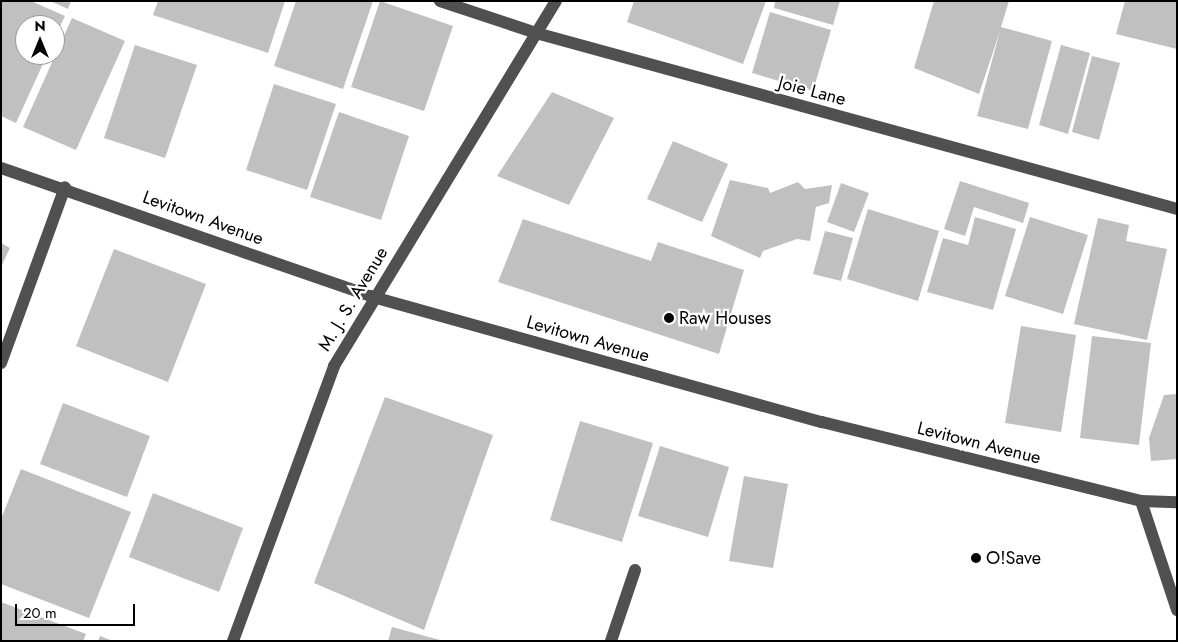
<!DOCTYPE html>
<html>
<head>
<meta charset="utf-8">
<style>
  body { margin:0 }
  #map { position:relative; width:1178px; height:642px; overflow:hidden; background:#fff; font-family:Jost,sans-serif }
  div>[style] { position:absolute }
  .building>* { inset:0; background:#c0c0c0 }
  .minor>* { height:12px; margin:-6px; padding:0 6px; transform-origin:6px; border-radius:6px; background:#505050 }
  .dots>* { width:14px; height:14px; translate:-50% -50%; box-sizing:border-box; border:2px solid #fff; border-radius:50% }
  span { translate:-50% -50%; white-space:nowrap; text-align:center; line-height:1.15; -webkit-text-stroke:4.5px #fff; paint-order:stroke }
  .street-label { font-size:18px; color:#000 }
  .poi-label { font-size:18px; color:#000 }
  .left { translate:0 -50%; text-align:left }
  .frame { position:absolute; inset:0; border:2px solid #000; pointer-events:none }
  .north { position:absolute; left:15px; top:15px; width:50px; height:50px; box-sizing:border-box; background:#fff; border:1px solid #999; border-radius:50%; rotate:0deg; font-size:14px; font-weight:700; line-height:20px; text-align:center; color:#000 }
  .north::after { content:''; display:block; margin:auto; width:18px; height:22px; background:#000; clip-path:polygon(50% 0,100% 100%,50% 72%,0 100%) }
  .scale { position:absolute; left:15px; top:604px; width:120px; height:22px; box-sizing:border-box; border:2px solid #000; border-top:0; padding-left:6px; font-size:15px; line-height:18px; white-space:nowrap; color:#000; -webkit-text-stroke:4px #fff; paint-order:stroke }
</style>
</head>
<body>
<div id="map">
  <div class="building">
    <i style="clip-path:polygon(1px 1px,31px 1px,65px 16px,55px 37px,55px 25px,25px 25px,25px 55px,47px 55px,16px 123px,1px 116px)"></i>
    <i style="clip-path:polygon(50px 1px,71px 1px,68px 9px)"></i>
    <i style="clip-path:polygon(158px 1px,285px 1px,268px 53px,153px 15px)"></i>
    <i style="clip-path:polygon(296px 1px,373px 1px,343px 89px,274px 66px)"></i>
    <i style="clip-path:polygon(380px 1px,453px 26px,424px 111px,351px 87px)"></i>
    <i style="clip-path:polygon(634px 1px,766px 1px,743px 64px,627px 22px)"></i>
    <i style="clip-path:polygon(775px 1px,840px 1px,833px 25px,774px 8px)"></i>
    <i style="clip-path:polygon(934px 1px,1009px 1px,1001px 27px,1052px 41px,1028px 129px,977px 116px,1000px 31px,979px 94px,914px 68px)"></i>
    <i style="clip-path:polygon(1125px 1px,1177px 1px,1177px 49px,1116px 34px)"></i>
    <i style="clip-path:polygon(770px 12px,831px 30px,813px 91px,752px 73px)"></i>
    <i style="clip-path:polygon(72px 18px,125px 41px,76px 150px,23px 127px)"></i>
    <i style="clip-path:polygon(135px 45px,197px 65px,165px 158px,104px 138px)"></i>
    <i style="clip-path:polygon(1061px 45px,1090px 53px,1068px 134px,1039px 125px)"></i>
    <i style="clip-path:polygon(1092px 56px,1120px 63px,1099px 140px,1072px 132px)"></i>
    <i style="clip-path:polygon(274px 84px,336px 104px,307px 190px,246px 170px)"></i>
    <i style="clip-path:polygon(552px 92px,614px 118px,569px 205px,497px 176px)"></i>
    <i style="clip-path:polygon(339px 112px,409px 136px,381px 220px,310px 197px)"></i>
    <i style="clip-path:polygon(673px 141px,728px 164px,702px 222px,647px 199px)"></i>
    <i style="clip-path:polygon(730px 180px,768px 188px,770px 193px,798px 182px,805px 189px,832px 185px,829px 203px,816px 207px,810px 241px,797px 239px,763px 251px,760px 258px,711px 236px)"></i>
    <i style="clip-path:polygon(960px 181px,1029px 203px,1023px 223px,974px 207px,965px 236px,944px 229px)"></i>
    <i style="clip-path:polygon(841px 183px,869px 193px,854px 232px,827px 222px)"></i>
    <i style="clip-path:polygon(868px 209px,939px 231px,918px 301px,847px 279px)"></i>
    <i style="clip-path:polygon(975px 217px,1016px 229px,993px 310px,927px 292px,943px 238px,968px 245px)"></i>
    <i style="clip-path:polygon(1030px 217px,1088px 235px,1063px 314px,1005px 296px)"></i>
    <i style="clip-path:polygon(1098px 218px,1129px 225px,1126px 241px,1167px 249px,1147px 340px,1074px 324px)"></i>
    <i style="clip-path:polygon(523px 219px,651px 261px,658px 242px,744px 270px,719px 354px,498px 282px)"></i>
    <i style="clip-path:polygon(825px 231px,853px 238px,841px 281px,813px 274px)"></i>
    <i style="clip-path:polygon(1px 243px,10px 248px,1px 267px)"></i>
    <i style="clip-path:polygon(114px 249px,206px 284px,168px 382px,76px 346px)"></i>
    <i style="clip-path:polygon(1021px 326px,1076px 335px,1061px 432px,1005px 423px)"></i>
    <i style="clip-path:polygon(1092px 336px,1151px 343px,1139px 445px,1080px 438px)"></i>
    <i style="clip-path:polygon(1177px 394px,1177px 459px,1151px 461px,1149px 438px,1164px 395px)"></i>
    <i style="clip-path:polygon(385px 397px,493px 435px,424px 630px,314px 583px)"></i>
    <i style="clip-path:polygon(63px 403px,150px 436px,127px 497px,40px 464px)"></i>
    <i style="clip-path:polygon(580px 421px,653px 443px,622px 542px,550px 520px)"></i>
    <i style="clip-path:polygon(660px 446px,729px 467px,708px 537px,638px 516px)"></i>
    <i style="clip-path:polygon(21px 469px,131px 512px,89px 618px,1px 584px,1px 519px)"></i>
    <i style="clip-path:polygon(744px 476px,788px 484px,773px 568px,729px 561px)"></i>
    <i style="clip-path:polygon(153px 493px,243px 528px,219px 592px,129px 557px)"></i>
    <i style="clip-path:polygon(1px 602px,86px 634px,83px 641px,1px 641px)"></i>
    <i style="clip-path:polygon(392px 627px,440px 640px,440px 641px,388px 641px)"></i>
    <i style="clip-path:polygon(100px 636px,113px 641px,98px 641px)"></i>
  </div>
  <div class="minor">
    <i style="left:440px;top:1px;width:101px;rotate:18.4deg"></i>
    <i style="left:536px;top:33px;width:665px;rotate:15.35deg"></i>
    <i style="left:1px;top:168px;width:394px;rotate:19.1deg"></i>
    <i style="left:373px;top:297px;width:466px;rotate:15.6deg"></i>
    <i style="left:822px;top:422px;width:329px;rotate:13.9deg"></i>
    <i style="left:1141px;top:501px;width:36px;rotate:2deg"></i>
    <i style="left:1px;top:363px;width:187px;rotate:-70deg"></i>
    <i style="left:1141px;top:501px;width:115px;rotate:71.7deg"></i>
    <i style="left:233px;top:641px;width:293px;rotate:-69.8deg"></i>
    <i style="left:334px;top:366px;width:427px;rotate:-58.7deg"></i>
    <i style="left:611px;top:641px;width:75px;rotate:-71.3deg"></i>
  </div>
  <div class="dots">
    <i style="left:669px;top:318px;background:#000"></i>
    <i style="left:976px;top:558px;background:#000"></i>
  </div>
  <div class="street-label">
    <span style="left:812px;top:91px;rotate:15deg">Joie Lane</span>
    <span style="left:203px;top:218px;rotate:20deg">Levitown Avenue</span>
    <span style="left:353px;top:299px;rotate:-59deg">M. J. S. Avenue</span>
    <span style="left:588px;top:339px;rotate:16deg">Levitown Avenue</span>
    <span style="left:979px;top:443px;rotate:14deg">Levitown Avenue</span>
  </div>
  <div class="poi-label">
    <span class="left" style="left:679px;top:318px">Raw Houses</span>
    <span class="left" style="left:986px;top:558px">O!Save</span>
  </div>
  <div class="frame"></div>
  <div class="north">N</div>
  <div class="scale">20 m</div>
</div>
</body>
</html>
